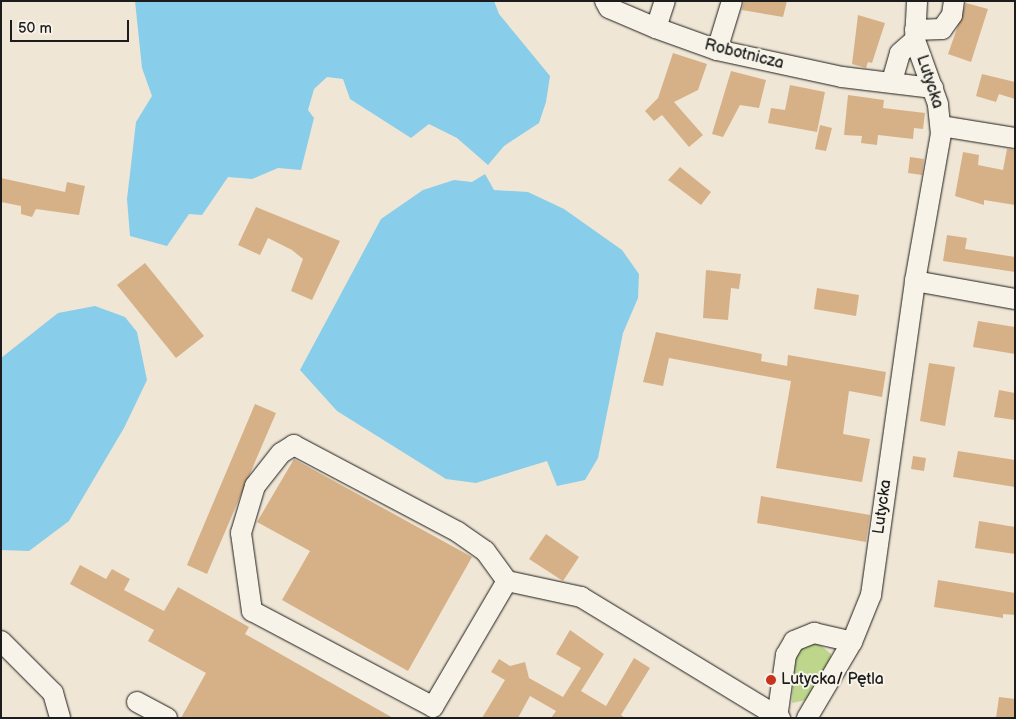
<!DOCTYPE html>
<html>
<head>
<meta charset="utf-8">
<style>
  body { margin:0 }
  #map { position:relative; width:1016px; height:719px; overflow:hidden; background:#f0e6d5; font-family:"Balsamiq Sans",sans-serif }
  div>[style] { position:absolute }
  .green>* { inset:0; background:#bdd68c }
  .water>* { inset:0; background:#88cde9 }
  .building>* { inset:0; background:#d6b188 }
  .roads { filter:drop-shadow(0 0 1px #1c1c1c) drop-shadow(0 0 1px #1c1c1c) }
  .minor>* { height:20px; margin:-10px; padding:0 10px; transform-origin:10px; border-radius:10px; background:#f7f3e8 }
  .dots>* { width:14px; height:14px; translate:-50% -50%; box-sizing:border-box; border:2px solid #f7f3e8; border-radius:50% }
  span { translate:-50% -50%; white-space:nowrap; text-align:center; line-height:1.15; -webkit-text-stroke:4px #f7f3e8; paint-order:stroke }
  .street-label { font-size:16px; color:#1c1c1c }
  .poi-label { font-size:16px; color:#1c1c1c }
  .left { translate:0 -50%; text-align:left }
  .frame { position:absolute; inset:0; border:2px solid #1c1c1c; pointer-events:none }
  .scale { position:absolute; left:10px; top:20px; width:119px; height:22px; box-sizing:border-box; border:2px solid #1c1c1c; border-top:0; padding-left:6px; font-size:15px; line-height:18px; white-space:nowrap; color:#1c1c1c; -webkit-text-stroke:4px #f7f3e8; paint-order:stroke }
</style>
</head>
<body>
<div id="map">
  <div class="green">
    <i style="clip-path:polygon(817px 642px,831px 654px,831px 665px,811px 699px,792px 703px,795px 656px,800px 648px)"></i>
  </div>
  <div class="water">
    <i style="clip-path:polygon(135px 1px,494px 1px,499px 14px,550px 76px,546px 102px,539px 123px,504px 146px,488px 165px,457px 138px,429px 124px,411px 138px,350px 99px,343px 79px,327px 77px,314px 89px,308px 110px,314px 118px,301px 170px,278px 168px,252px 179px,228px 177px,202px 215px,189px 214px,167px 246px,130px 236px,127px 199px,136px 122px,152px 96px,142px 68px)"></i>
    <i style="clip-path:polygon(485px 174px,494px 190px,528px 192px,564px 209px,622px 250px,639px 274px,638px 298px,623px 333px,598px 458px,585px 480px,557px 486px,547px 461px,476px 483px,446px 479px,337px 411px,300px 370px,381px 219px,423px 190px,454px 180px,472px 182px)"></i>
    <i style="clip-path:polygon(95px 306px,125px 317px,137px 332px,147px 380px,124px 428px,69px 521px,29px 551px,1px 550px,1px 358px,58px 313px)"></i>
  </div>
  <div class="building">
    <i style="clip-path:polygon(744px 1px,787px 1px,783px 17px,742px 10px)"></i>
    <i style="clip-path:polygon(966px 3px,988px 9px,971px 62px,948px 54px)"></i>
    <i style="clip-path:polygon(858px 15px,885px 23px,872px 63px,868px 62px,866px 68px,852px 64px)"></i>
    <i style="clip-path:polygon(673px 53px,707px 64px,698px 90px,674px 102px,703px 135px,689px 147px,662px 115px,654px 121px,645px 111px,658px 98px)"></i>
    <i style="clip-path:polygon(731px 71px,766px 80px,759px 108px,740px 105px,723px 137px,712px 134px)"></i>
    <i style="clip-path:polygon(982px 74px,1015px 82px,1015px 99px,999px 94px,996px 102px,976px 96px)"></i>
    <i style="clip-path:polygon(790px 85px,825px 92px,817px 132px,768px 123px,771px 108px,785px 110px)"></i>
    <i style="clip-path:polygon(848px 95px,884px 100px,883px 108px,925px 113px,923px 129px,914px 128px,913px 139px,878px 135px,877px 145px,861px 143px,862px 136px,844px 135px)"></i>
    <i style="clip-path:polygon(820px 125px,832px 128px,826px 151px,815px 149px)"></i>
    <i style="clip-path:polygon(1007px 149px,1015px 150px,1015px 205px,984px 200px,984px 205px,955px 196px,963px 152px,979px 155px,978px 165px,1003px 170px)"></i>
    <i style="clip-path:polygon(910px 157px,924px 159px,922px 175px,908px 173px)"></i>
    <i style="clip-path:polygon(680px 167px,711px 192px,701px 205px,668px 180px)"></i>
    <i style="clip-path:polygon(1px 178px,65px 192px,67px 182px,85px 186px,79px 215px,36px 209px,32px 217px,21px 214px,21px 206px,1px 202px)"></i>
    <i style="clip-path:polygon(256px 207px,340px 241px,312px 300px,291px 291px,303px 259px,292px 250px,268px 238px,260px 255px,238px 245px)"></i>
    <i style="clip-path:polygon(947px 235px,967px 238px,965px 249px,1015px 257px,1015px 272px,943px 261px)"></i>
    <i style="clip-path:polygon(145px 263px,204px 336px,176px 358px,117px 285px)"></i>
    <i style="clip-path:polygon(706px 270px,741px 274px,739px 289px,731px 288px,728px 320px,703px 318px)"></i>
    <i style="clip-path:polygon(817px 288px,859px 295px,856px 316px,814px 309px)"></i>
    <i style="clip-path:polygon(978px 321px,1015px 327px,1015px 354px,973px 347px)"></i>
    <i style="clip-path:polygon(656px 332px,762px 354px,761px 361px,787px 366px,788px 355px,886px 372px,882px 397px,849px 391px,843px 434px,870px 439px,862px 482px,776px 468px,791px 381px,669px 358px,663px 386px,643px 382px)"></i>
    <i style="clip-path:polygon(929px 363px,955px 367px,945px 426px,920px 421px)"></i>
    <i style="clip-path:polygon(999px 390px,1015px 393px,1015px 420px,994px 417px)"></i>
    <i style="clip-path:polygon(255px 404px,276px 413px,207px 574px,187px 565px)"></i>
    <i style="clip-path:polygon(958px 451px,1015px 460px,1015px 487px,953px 477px)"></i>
    <i style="clip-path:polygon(913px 456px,926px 458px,924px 471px,911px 469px)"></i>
    <i style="clip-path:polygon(294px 459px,472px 557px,408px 671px,282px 600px,310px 551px,257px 522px)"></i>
    <i style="clip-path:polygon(761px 496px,870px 515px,866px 542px,757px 523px)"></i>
    <i style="clip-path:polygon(979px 521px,1015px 527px,1015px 554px,975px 548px)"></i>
    <i style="clip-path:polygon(546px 534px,579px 557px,563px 581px,529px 559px)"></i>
    <i style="clip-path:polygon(80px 565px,106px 579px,112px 569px,130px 579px,124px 590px,164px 611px,178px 587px,249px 627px,245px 634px,393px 718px,181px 718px,206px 673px,148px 641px,154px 630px,70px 584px)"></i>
    <i style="clip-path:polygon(938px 580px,1015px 593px,1015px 615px,1003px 614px,1003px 618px,934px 607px)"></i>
    <i style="clip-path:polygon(570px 630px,604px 654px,581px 691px,606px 706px,634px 658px,650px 668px,621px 715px,625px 718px,551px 718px,556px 711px,530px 696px,518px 718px,482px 718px,505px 680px,491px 672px,499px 659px,510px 666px,525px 662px,529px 678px,563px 697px,581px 668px,556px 654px)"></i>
    <i style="clip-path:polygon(999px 697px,1015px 699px,1015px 718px,996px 718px)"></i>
  </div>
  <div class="roads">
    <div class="minor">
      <i style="left:605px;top:1px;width:8px;rotate:60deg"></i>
      <i style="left:609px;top:8px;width:51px;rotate:23.1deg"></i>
      <i style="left:656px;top:28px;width:65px;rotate:19.8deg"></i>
      <i style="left:717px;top:50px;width:128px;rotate:12.2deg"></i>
      <i style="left:842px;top:77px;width:92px;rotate:6.9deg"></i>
      <i style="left:656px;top:28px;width:28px;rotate:-72deg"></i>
      <i style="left:915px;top:30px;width:27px;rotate:-2deg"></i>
      <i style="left:942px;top:29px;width:17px;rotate:-54deg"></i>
      <i style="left:952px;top:15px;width:14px;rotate:-82deg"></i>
      <i style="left:717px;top:50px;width:51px;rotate:-73deg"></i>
      <i style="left:892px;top:81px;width:29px;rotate:-74deg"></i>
      <i style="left:900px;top:53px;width:20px;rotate:-41deg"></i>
      <i style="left:941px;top:126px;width:75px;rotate:9.2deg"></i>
      <i style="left:915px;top:281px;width:102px;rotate:10.2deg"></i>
      <i style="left:507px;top:581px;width:37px;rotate:-126deg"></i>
      <i style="left:485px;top:551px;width:33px;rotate:-145deg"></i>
      <i style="left:458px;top:532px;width:186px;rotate:-152.1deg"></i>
      <i style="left:294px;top:445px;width:15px;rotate:148deg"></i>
      <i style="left:281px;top:453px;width:42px;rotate:128.2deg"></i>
      <i style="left:255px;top:486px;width:49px;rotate:106.6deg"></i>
      <i style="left:241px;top:533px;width:79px;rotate:82deg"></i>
      <i style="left:252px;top:611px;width:205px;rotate:27.9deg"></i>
      <i style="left:433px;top:707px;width:146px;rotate:-59.6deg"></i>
      <i style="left:507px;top:581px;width:76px;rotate:12.2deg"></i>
      <i style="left:581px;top:597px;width:233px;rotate:31.3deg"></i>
      <i style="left:1px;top:641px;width:74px;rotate:45deg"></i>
      <i style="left:53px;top:693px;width:26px;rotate:74deg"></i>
      <i style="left:137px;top:702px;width:34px;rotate:28deg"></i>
      <i style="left:777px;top:718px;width:64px;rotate:-81.9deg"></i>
      <i style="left:786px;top:655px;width:16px;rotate:-60deg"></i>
      <i style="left:794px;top:641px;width:22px;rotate:-22deg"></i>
      <i style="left:814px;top:633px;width:39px;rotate:13deg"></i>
      <i style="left:807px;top:718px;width:88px;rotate:-59.4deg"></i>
      <i style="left:852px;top:642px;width:51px;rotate:-68deg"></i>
      <i style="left:871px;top:595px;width:317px;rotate:-82deg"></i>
      <i style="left:915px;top:281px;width:149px;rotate:-80deg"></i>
      <i style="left:941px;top:134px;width:30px;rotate:-96deg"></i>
      <i style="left:938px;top:104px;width:68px;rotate:-109.8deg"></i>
      <i style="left:915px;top:40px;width:39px;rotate:-87deg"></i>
    </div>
  </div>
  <div class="dots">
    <i style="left:771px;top:680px;background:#c8321e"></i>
  </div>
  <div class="street-label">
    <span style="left:744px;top:55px;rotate:14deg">Robotnicza</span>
    <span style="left:929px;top:82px;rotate:72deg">Lutycka</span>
    <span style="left:883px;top:507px;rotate:-82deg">Lutycka</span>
  </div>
  <div class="poi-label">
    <span class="left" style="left:781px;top:680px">Lutycka/ Pętla</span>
  </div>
  <div class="frame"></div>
  <div class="scale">50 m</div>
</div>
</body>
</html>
